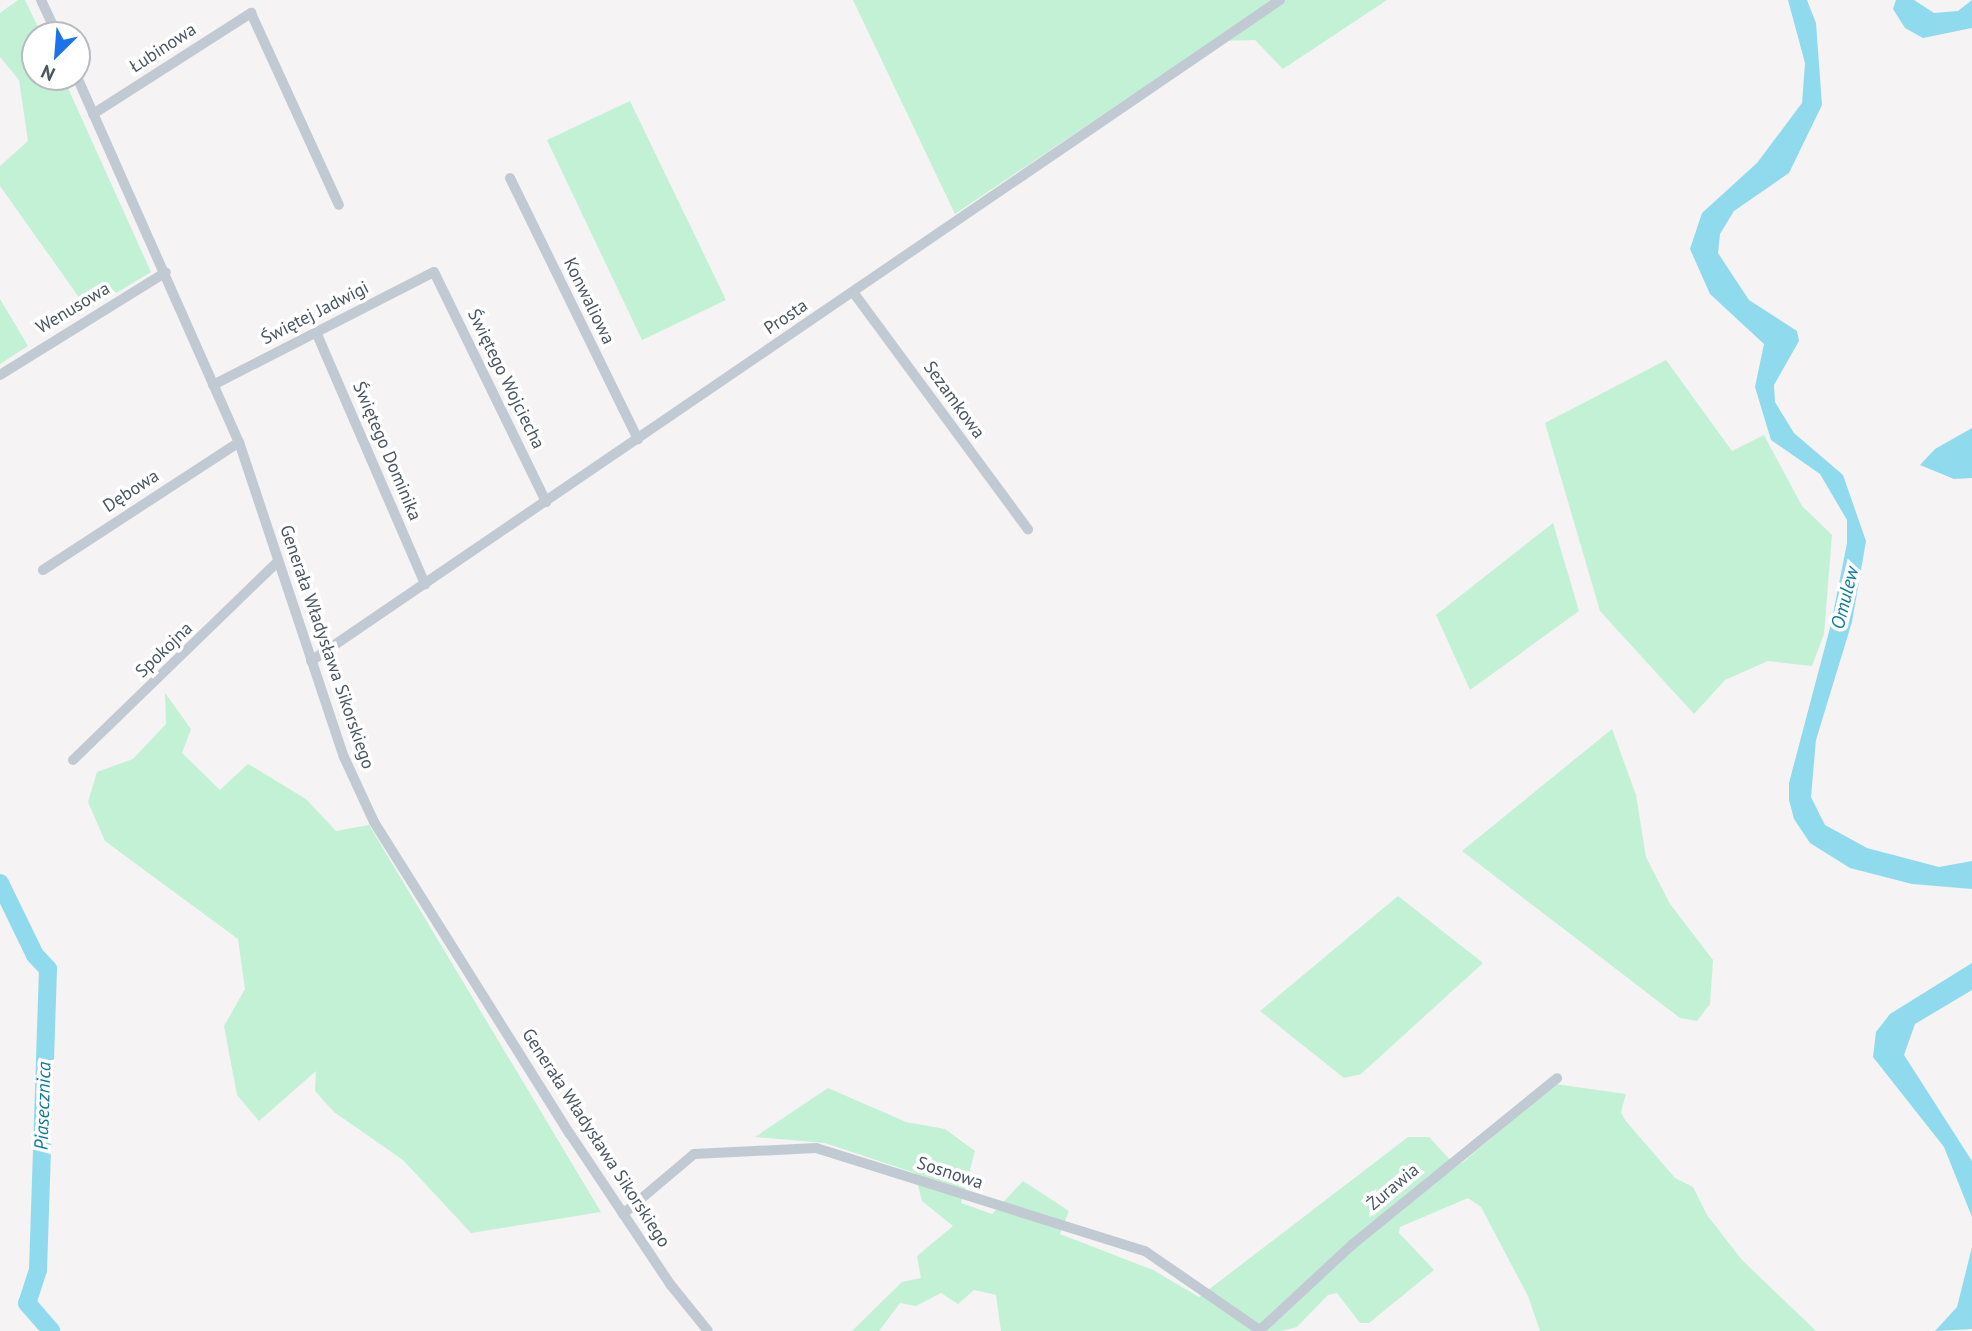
<!DOCTYPE html>
<html>
<head>
<meta charset="utf-8">
<style>
  body { margin:0 }
  #map { position:relative; width:1972px; height:1331px; overflow:hidden; background:#f5f3f3; font-family:"PT Sans",sans-serif }
  div>[style] { position:absolute }
  .green>* { inset:0; background:#c3f1d5 }
  .water>* { inset:0; background:#90daee }
  .river>* { height:18px; margin:-9px; padding:0 9px; transform-origin:9px; border-radius:9px; background:#90daee }
  .minor>* { height:10px; margin:-5px; padding:0 5px; transform-origin:5px; border-radius:5px; background:#c1cad2 }
  span { translate:-50% -50%; white-space:nowrap; text-align:center; line-height:1.15; -webkit-text-stroke:7px #fff; paint-order:stroke }
  .street-label { font-size:18px; color:#4a5661 }
  .water-label { font-size:19px; color:#0c7c9b; font-style:italic }
  .north { position:absolute; left:21px; top:21px; width:70px; height:70px; box-sizing:border-box; background:#fff; border:2px solid #b7bbc0; border-radius:50%; rotate:205deg; font-size:19px; font-weight:700; line-height:28px; text-align:center; color:#4a5661 }
  .north::after { content:''; display:block; margin:auto; width:24px; height:32px; background:#1a73e8; clip-path:polygon(50% 0,100% 100%,50% 72%,0 100%) }
</style>
</head>
<body>
<div id="map">
  <div class="green">
    <i style="clip-path:polygon(18px 0,25px 0,42px 35px,35px 35px,35px 77px,63px 77px,151px 272px,88px 310px,0 186px,0 166px,28px 141px,19px 80px,0 57px,0 13px)"></i>
    <i style="clip-path:polygon(853px 0,1387px 0,1283px 69px,1255px 40px,1212px 41px,955px 214px)"></i>
    <i style="clip-path:polygon(630px 101px,726px 300px,642px 340px,547px 140px)"></i>
    <i style="clip-path:polygon(0 299px,28px 346px,0 364px)"></i>
    <i style="clip-path:polygon(1666px 360px,1732px 451px,1764px 435px,1802px 506px,1832px 535px,1824px 634px,1812px 666px,1768px 661px,1725px 680px,1694px 714px,1600px 611px,1545px 423px)"></i>
    <i style="clip-path:polygon(1553px 523px,1579px 611px,1470px 690px,1436px 615px)"></i>
    <i style="clip-path:polygon(165px 693px,191px 729px,182px 753px,220px 790px,248px 764px,306px 799px,336px 831px,369px 825px,601px 1212px,471px 1233px,403px 1160px,334px 1112px,315px 1091px,316px 1071px,259px 1121px,237px 1095px,224px 1026px,245px 989px,238px 939px,105px 841px,88px 802px,97px 772px,133px 759px,166px 724px)"></i>
    <i style="clip-path:polygon(1612px 729px,1636px 795px,1646px 857px,1670px 904px,1713px 960px,1710px 1004px,1697px 1021px,1680px 1018px,1462px 851px)"></i>
    <i style="clip-path:polygon(1398px 896px,1483px 963px,1361px 1074px,1344px 1078px,1260px 1011px)"></i>
    <i style="clip-path:polygon(1555px 1084px,1626px 1094px,1621px 1112px,1625px 1120px,1675px 1178px,1693px 1187px,1707px 1215px,1742px 1260px,1816px 1331px,1540px 1331px,1528px 1296px,1481px 1207px,1468px 1198px,1400px 1227px,1399px 1233px,1434px 1270px,1369px 1323px,1360px 1323px,1337px 1293px,1328px 1295px,1297px 1327px,1281px 1331px,1001px 1331px,996px 1295px,974px 1290px,958px 1304px,941px 1293px,916px 1306px,900px 1303px,879px 1331px,852px 1331px,902px 1282px,921px 1278px,917px 1256px,953px 1226px,922px 1201px,915px 1173px,825px 1143px,755px 1137px,828px 1088px,906px 1122px,945px 1129px,975px 1151px,961px 1203px,992px 1214px,1023px 1181px,1069px 1211px,1060px 1234px,1153px 1270px,1199px 1297px,1408px 1137px,1429px 1137px,1454px 1164px,1462px 1163px)"></i>
  </div>
  <div class="water">
    <i style="clip-path:polygon(1788px 0,1807px 0,1816px 23px,1822px 105px,1789px 173px,1734px 211px,1720px 234px,1718px 253px,1749px 300px,1797px 331px,1799px 341px,1774px 385px,1775px 402px,1794px 433px,1843px 475px,1866px 541px,1852px 622px,1816px 740px,1811px 797px,1825px 825px,1867px 848px,1939px 867px,1972px 861px,1972px 889px,1912px 884px,1850px 868px,1810px 843px,1794px 819px,1789px 800px,1789px 783px,1831px 624px,1847px 543px,1847px 520px,1820px 474px,1771px 440px,1755px 387px,1764px 344px,1710px 294px,1690px 249px,1702px 213px,1757px 163px,1802px 103px,1805px 63px)"></i>
    <i style="clip-path:polygon(1896px 0,1914px 0,1934px 13px,1958px 11px,1972px 0,1972px 28px,1923px 38px,1905px 28px,1893px 9px)"></i>
    <i style="clip-path:polygon(1972px 428px,1972px 478px,1954px 479px,1920px 465px,1935px 449px)"></i>
    <i style="clip-path:polygon(1972px 963px,1972px 990px,1915px 1024px,1904px 1055px,1972px 1161px,1972px 1217px,1944px 1147px,1873px 1057px,1876px 1032px,1890px 1014px)"></i>
    <i style="clip-path:polygon(1972px 1247px,1972px 1329px,1935px 1331px,1957px 1307px)"></i>
  </div>
  <div class="river">
    <i style="left:0;top:883px;width:80px;rotate:64.1deg"></i>
    <i style="left:35px;top:955px;width:19px;rotate:47deg"></i>
    <i style="left:48px;top:969px;width:301px;rotate:91.9deg"></i>
    <i style="left:38px;top:1270px;width:35px;rotate:108deg"></i>
    <i style="left:27px;top:1303px;width:37px;rotate:49deg"></i>
  </div>
  <div class="minor">
    <i style="left:41px;top:0;width:38px;rotate:65deg"></i>
    <i style="left:77px;top:77px;width:399px;rotate:66.1deg"></i>
    <i style="left:239px;top:442px;width:332px;rotate:71.6deg"></i>
    <i style="left:344px;top:757px;width:72px;rotate:65.2deg"></i>
    <i style="left:374px;top:822px;width:368px;rotate:57.9deg"></i>
    <i style="left:570px;top:1134px;width:180px;rotate:56.3deg"></i>
    <i style="left:670px;top:1284px;width:60px;rotate:51deg"></i>
    <i style="left:93px;top:114px;width:188px;rotate:-32.6deg"></i>
    <i style="left:251px;top:13px;width:211px;rotate:65.4deg"></i>
    <i style="left:510px;top:178px;width:291px;rotate:63.9deg"></i>
    <i style="left:853px;top:292px;width:295px;rotate:53.6deg"></i>
    <i style="left:316px;top:332px;width:275px;rotate:66.6deg"></i>
    <i style="left:0;top:375px;width:195px;rotate:-31.8deg"></i>
    <i style="left:213px;top:385px;width:248px;rotate:-27.1deg"></i>
    <i style="left:434px;top:272px;width:256px;rotate:64deg"></i>
    <i style="left:43px;top:570px;width:234px;rotate:-33.1deg"></i>
    <i style="left:311px;top:661px;width:1173px;rotate:-34.3deg"></i>
    <i style="left:73px;top:760px;width:284px;rotate:-44.1deg"></i>
    <i style="left:623px;top:1214px;width:93px;rotate:-40.2deg"></i>
    <i style="left:694px;top:1154px;width:122px;rotate:-2.8deg"></i>
    <i style="left:816px;top:1148px;width:345px;rotate:17.4deg"></i>
    <i style="left:1145px;top:1251px;width:141px;rotate:34.6deg"></i>
    <i style="left:1259px;top:1331px;width:128px;rotate:-42.8deg"></i>
    <i style="left:1353px;top:1244px;width:263px;rotate:-39.1deg"></i>
  </div>
  <div class="street-label">
    <span style="left:163px;top:48px;rotate:-33deg">Łubinowa</span>
    <span style="left:589px;top:301px;rotate:64deg">Konwaliowa</span>
    <span style="left:73px;top:308px;rotate:-31deg">Wenusowa</span>
    <span style="left:315px;top:313px;rotate:-27deg">Świętej Jadwigi</span>
    <span style="left:786px;top:317px;rotate:-34deg">Prosta</span>
    <span style="left:506px;top:379px;rotate:64deg">Świętego Wojciecha</span>
    <span style="left:954px;top:400px;rotate:54deg">Sezamkowa</span>
    <span style="left:387px;top:451px;rotate:67deg">Świętego Dominika</span>
    <span style="left:131px;top:491px;rotate:-33deg">Dębowa</span>
    <span style="left:327px;top:647px;rotate:71deg">Generała Władysława Sikorskiego</span>
    <span style="left:164px;top:650px;rotate:-44deg">Spokojna</span>
    <span style="left:596px;top:1138px;rotate:57deg">Generała Władysława Sikorskiego</span>
    <span style="left:950px;top:1173px;rotate:18deg">Sosnowa</span>
    <span style="left:1393px;top:1187px;rotate:-40deg">Żurawia</span>
  </div>
  <div class="water-label">
    <span style="left:1845px;top:598px;rotate:-76deg">Omulew</span>
    <span style="left:43px;top:1106px;rotate:-88deg">Piasecznica</span>
  </div>
  <div class="north">N</div>
</div>
</body>
</html>
